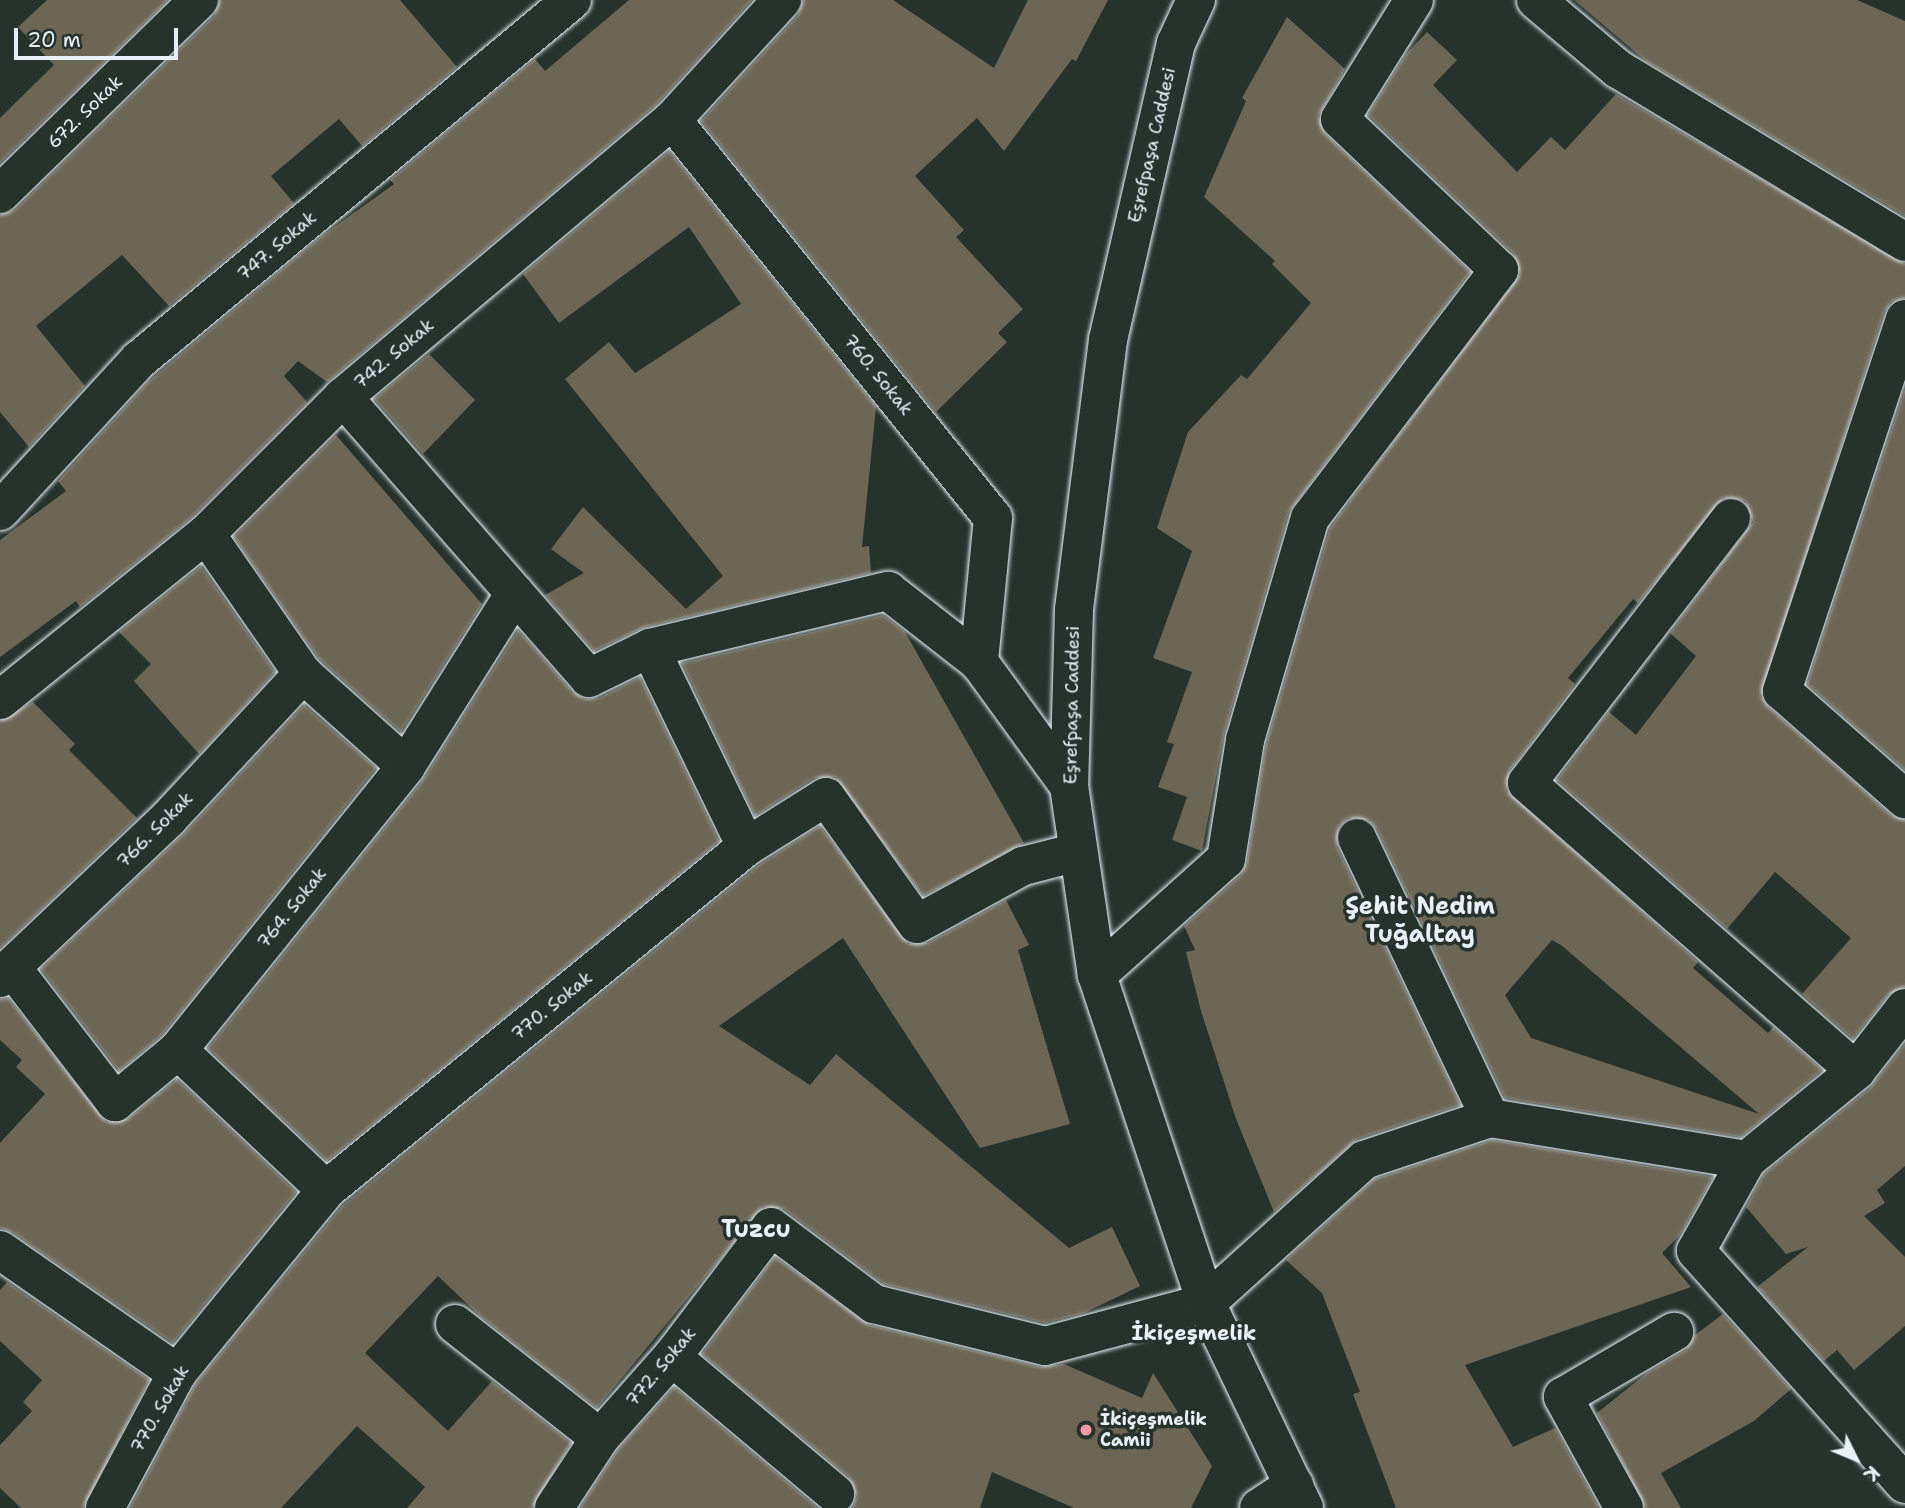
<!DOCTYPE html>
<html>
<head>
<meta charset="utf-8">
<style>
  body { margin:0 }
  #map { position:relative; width:1905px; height:1508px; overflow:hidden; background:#26332d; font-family:"Shantell Sans",sans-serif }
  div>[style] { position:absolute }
  .building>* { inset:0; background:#6c6655 }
  .roads { filter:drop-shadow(0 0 2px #e8f1f8) drop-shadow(0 0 2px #e8f1f8) }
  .minor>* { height:38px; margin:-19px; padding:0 19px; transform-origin:19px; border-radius:19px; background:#26332d }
  .major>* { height:38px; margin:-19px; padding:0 19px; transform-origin:19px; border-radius:19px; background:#26332d }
  .dots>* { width:19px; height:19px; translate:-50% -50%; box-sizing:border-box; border:4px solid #26332d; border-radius:50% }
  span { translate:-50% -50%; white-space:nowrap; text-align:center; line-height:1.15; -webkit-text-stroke:7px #26332d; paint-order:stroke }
  .street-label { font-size:18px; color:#e8f1f8 }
  .poi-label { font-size:18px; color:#e8f1f8; font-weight:700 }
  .left { translate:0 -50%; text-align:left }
  .quarter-label { font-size:21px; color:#e8f1f8; font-weight:700 }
  .district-label { font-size:24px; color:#e8f1f8; font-weight:700 }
  .north { position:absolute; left:1821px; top:1424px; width:70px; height:70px; -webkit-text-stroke:5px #26332d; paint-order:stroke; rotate:133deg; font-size:19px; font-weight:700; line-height:28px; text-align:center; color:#e8f1f8 }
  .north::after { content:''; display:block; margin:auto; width:24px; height:32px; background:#e8f1f8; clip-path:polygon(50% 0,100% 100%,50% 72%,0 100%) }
  .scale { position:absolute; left:14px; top:28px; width:164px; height:32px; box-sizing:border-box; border:4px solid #e8f1f8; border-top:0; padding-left:9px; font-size:21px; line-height:24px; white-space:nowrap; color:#e8f1f8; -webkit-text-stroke:5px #26332d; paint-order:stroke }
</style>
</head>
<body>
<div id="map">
  <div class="building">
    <i style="clip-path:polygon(47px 0,168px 0,0 163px,0 118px,54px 65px,18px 27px)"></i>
    <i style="clip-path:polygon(220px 0,400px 0,457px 67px,362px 146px,339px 119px,271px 176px,294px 203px,169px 306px,122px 255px,36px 326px,85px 386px,29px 447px,0 412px,0 215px,15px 210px,214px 16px)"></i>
    <i style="clip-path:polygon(629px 0,752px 0,657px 104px,327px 382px,298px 361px,284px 376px,307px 402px,191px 518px,80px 607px,76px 601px,0 657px,0 540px,66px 491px,58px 481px,149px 381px,322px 236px,394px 184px,390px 180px,535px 59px,545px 71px)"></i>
    <i style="clip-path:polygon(803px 0,893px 0,994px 68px,1028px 0,1108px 0,1076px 61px,1072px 59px,1004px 151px,977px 118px,915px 176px,964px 230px,956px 237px,1023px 309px,998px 333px,1007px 342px,936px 412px,701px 121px,798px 15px)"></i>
    <i style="clip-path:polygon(1574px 0,1857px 0,1905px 21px,1905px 216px,1646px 61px)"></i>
    <i style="clip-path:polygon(1287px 17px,1345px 69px,1318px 116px,1325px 134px,1470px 272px,1289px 511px,1224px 734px,1202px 851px,1172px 840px,1187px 797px,1158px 787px,1174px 744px,1167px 742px,1192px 672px,1153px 658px,1192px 551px,1157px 528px,1188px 432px,1241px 375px,1247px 379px,1311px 303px,1272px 264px,1275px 261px,1204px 197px,1246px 101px,1242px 98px)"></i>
    <i style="clip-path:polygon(evenodd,1427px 32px,1457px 60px,1433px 85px,1517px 172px,1551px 137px,1565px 150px,1616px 94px,1905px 264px,1905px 298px,1891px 302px,1884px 312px,1761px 696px,1768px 707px,1891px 815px,1905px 820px,1905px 987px,1888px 995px,1853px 1039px,1802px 994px,1851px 938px,1775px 872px,1727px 929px,1557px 780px,1609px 712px,1636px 735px,1696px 656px,1670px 633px,1753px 522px,1745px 501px,1723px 498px,1638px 603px,1633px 599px,1568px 678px,1575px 684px,1510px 770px,1506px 790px,1698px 962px,1693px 968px,1768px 1033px,1773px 1027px,1822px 1070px,1741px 1137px,1505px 1098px,1377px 829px,1369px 820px,1348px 818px,1339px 826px,1337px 847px,1460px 1105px,1357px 1139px,1274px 1212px,1236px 1119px,1201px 1011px,1186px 952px,1195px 950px,1184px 926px,1241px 875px,1247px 863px,1266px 745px,1330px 528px,1520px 274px,1514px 254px,1368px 115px,1406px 54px,1427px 32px,1552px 940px,1561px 945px,1759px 1114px,1531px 1038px,1505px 995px,1552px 940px)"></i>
    <i style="clip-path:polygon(669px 151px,876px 407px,862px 547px,869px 546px,871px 573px,645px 627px,594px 651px,545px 595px,584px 573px,551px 549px,583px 507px,686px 609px,723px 576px,565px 379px,609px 342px,635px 373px,741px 304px,689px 227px,559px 323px,523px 274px)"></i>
    <i style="clip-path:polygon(429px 354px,475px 400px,423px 454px,374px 399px)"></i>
    <i style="clip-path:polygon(1905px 389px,1905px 770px,1807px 684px)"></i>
    <i style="clip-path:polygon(336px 435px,482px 604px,401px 732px,319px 659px,234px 537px)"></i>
    <i style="clip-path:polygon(201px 566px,275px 672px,199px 754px,134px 681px,151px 664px,119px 632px)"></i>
    <i style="clip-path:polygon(883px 615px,905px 632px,1024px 843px,923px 896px,835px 777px,814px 778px,755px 816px,682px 663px)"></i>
    <i style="clip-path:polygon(518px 630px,573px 692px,584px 699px,599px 698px,640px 677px,719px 841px,327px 1161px,208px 1048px,423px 780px)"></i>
    <i style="clip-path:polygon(33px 702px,75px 744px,69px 750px,137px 818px,0 948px,0 721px)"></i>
    <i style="clip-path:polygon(304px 705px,376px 768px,162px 1035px,119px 1071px,41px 969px,184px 834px)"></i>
    <i style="clip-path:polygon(820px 826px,908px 944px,928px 943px,1006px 900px,1029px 945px,1018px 950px,1070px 1124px,980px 1148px,843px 938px,719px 1026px,810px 1085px,836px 1054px,1069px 1248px,1112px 1227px,1140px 1286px,1084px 1313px,1045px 1323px,884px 1284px,784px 1209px,763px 1207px,597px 1408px,480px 1316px,438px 1276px,365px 1353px,448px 1431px,492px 1381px,571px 1443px,532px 1508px,407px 1508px,425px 1487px,357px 1426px,281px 1508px,130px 1508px,195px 1385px,342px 1206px,759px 865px)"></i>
    <i style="clip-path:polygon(8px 998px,106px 1122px,128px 1119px,177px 1079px,296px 1192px,173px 1343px,12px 1232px,0 1228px,0 1143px,45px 1094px,16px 1067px,22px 1060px,0 1040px,0 999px)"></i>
    <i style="clip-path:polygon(1905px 1044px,1905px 1166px,1877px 1190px,1885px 1203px,1864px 1216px,1905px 1257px,1905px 1326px,1854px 1370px,1837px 1350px,1824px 1361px,1757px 1287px,1808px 1247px,1786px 1254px,1746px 1207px,1764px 1174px,1870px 1088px)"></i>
    <i style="clip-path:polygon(1492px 1140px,1713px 1177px,1680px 1235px,1662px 1253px,1691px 1287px,1465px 1365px,1513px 1447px,1555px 1428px,1599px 1508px,1396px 1508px,1353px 1394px,1360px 1392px,1322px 1293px,1286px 1260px,1375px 1179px)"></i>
    <i style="clip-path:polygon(775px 1257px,869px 1325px,1040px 1367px,1064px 1364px,1142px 1398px,1153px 1373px,1212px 1466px,1191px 1508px,1074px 1508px,992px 1472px,980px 1508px,852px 1508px,857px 1497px,849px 1477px,702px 1354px)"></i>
    <i style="clip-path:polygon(7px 1282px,149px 1380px,83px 1508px,21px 1508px,0 1488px,0 1445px,32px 1411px,23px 1402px,42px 1380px,0 1341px,0 1290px)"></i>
    <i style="clip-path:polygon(1723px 1314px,1791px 1389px,1754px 1421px,1661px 1473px,1681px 1508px,1646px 1508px,1597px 1413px,1647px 1373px,1686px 1350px,1695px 1335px)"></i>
    <i style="clip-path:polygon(674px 1387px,818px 1508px,580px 1508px,617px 1451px)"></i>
  </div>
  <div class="roads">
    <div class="minor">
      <i style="left:1536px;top:0;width:107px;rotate:40.1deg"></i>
      <i style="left:1618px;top:69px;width:335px;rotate:31.1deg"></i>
      <i style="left:672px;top:120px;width:511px;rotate:51.11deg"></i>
      <i style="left:993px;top:518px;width:145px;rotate:95.6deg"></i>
      <i style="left:0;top:194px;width:278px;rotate:-44.3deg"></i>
      <i style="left:1905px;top:319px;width:392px;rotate:108.3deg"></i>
      <i style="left:1782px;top:691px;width:164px;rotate:41.3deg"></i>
      <i style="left:343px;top:397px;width:373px;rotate:48.8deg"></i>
      <i style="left:589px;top:678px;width:68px;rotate:-26.2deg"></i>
      <i style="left:650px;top:648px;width:245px;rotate:-13.5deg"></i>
      <i style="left:888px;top:591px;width:115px;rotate:38deg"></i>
      <i style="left:979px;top:662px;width:153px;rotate:54deg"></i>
      <i style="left:0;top:511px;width:205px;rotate:-47.4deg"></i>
      <i style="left:139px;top:360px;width:563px;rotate:-39.74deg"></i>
      <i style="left:1731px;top:518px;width:334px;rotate:127.6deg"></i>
      <i style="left:1527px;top:783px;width:437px;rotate:41.2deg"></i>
      <i style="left:206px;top:534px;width:170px;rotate:55.3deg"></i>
      <i style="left:303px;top:674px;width:138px;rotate:41.8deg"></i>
      <i style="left:650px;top:648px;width:221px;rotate:64.2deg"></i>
      <i style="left:0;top:700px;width:265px;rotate:-38.9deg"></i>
      <i style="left:206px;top:534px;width:194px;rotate:-45deg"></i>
      <i style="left:343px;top:397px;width:430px;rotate:-40.1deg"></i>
      <i style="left:672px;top:120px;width:163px;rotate:-47.5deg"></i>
      <i style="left:1357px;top:838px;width:310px;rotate:64.6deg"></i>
      <i style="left:13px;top:969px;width:168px;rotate:52.5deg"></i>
      <i style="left:115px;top:1102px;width:82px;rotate:-39.5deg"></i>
      <i style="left:1097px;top:975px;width:173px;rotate:-42deg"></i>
      <i style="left:1226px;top:859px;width:121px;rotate:-80.9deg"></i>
      <i style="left:1245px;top:740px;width:231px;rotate:-73.7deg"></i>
      <i style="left:1310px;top:518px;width:312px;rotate:-52.7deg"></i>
      <i style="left:1499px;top:270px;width:219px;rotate:-136.5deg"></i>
      <i style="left:1340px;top:119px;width:140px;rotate:-58.1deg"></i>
      <i style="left:0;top:978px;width:233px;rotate:-43.4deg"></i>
      <i style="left:169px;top:818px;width:197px;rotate:-47.1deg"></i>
      <i style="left:1905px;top:1008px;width:80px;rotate:127.9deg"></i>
      <i style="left:1856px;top:1071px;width:141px;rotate:140.8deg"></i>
      <i style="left:1747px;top:1160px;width:104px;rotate:119.3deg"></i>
      <i style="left:1696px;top:1251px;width:313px;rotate:48.1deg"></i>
      <i style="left:326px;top:1190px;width:204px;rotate:-136.6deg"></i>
      <i style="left:178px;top:1050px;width:364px;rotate:-51.2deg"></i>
      <i style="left:406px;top:766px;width:204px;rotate:-57.8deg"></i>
      <i style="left:0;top:1250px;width:216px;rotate:34.8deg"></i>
      <i style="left:455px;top:1324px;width:184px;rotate:38.2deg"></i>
      <i style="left:672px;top:1357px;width:213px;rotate:40deg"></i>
      <i style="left:105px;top:1508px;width:153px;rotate:-61.9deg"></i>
      <i style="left:177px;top:1373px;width:236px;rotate:-50.8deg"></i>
      <i style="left:326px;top:1190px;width:542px;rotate:-39.24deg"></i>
      <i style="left:746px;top:847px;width:94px;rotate:-32deg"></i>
      <i style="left:826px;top:797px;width:156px;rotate:54.4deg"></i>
      <i style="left:917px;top:924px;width:121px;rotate:-28.7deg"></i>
      <i style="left:1023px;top:866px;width:57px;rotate:-14.3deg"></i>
      <i style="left:554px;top:1508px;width:84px;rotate:-56.7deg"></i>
      <i style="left:600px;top:1438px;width:108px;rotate:-48.4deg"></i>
      <i style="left:672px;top:1357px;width:163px;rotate:-52.7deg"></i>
      <i style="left:771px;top:1227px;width:129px;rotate:36.8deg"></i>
      <i style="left:874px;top:1304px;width:176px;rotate:13.8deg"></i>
      <i style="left:1045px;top:1346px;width:167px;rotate:-15deg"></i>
      <i style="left:1206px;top:1303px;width:213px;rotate:-42.1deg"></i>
      <i style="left:1364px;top:1160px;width:133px;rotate:-18.4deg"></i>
      <i style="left:1490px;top:1118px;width:260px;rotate:9.3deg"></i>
      <i style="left:1259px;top:1508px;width:42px;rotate:-33.3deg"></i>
      <i style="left:1624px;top:1508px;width:127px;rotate:-118.8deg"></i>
      <i style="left:1563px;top:1397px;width:129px;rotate:-30.4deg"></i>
    </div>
    <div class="major">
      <i style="left:1196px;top:0;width:47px;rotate:114.9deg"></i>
      <i style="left:1176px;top:43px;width:305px;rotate:102.9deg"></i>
      <i style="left:1108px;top:340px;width:272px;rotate:97.2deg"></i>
      <i style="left:1074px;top:610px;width:176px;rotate:91.6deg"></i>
      <i style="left:1069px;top:786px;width:191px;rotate:81.6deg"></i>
      <i style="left:1097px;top:975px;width:346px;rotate:71.6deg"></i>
      <i style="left:1206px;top:1303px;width:227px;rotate:64.4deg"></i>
    </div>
  </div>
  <div class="dots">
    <i style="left:1086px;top:1430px;background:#ff9aa2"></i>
  </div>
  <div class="street-label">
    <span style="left:85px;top:112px;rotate:-44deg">672. Sokak</span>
    <span style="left:1152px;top:145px;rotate:-77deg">Eşrefpaşa Caddesi</span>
    <span style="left:277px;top:246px;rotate:-40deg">747. Sokak</span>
    <span style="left:394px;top:354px;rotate:-40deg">742. Sokak</span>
    <span style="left:878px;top:375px;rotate:51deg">760. Sokak</span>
    <span style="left:1072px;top:705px;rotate:-89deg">Eşrefpaşa Caddesi</span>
    <span style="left:155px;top:830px;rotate:-45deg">766. Sokak</span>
    <span style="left:292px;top:908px;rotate:-51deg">764. Sokak</span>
    <span style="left:552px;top:1006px;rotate:-39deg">770. Sokak</span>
    <span style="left:661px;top:1367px;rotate:-50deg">772. Sokak</span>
    <span style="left:160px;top:1409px;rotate:-60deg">770. Sokak</span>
  </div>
  <div class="poi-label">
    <span class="left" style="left:1100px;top:1430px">İkiçeşmelik<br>Camii</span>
  </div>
  <div class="quarter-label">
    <span style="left:1194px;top:1333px">İkiçeşmelik</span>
  </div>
  <div class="district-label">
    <span style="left:1420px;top:921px">Şehit Nedim<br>Tuğaltay</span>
    <span style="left:756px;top:1230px">Tuzcu</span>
  </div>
  <div class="north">K</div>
  <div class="scale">20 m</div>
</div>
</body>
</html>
